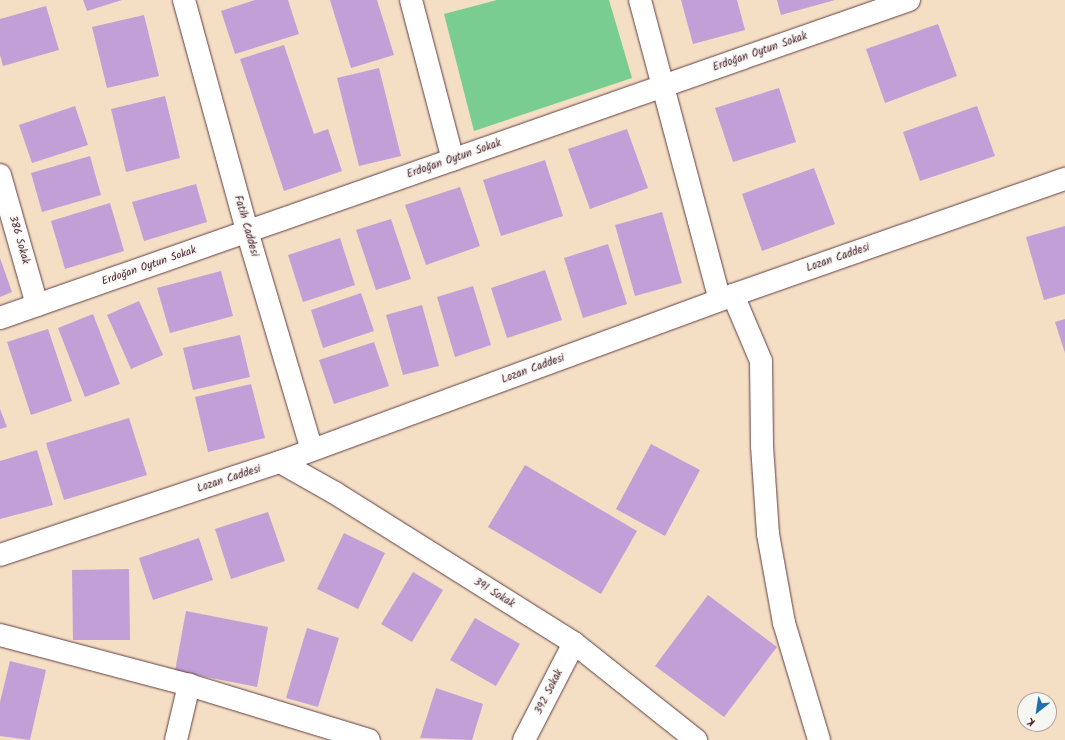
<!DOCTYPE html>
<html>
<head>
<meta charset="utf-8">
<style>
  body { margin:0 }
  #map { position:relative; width:1065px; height:740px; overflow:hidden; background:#f4dec4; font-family:Kalam,sans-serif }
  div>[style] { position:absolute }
  .green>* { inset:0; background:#7acd90 }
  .building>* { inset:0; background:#c2a0d7 }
  .roads { filter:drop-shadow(0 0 1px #643c42) drop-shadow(0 0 1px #643c42) }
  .minor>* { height:22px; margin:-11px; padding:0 11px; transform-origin:11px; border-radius:11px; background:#fff }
  .tertiary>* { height:22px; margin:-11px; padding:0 11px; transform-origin:11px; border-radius:11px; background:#fff }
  span { translate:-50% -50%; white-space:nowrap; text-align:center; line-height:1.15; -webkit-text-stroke:3px #f6f6f2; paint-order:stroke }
  .street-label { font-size:11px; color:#4a1f2b }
  .north { position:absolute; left:1017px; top:692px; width:40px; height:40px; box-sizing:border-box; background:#f6f6f2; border:1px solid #b1a0a2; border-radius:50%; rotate:210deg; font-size:11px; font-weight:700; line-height:16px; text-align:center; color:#4a1f2b }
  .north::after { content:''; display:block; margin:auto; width:14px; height:18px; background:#1f6fb2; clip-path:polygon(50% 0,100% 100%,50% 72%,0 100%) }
</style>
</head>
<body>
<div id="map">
  <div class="green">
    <i style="clip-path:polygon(497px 0,609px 0,632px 78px,474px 131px,444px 14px)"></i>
  </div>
  <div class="building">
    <i style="clip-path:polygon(83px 0,122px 0,87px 11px)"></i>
    <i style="clip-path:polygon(255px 0,288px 0,299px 34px,235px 54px,221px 11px)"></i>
    <i style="clip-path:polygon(330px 0,377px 0,394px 55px,351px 68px)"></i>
    <i style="clip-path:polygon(681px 0,737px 0,745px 30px,693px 44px)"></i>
    <i style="clip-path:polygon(777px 0,835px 0,781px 15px)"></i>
    <i style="clip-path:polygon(46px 6px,59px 50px,3px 66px,0 55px,0 19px)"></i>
    <i style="clip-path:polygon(144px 15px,159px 76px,107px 88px,92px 27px)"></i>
    <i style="clip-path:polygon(938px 24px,957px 76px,885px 103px,866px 49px)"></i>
    <i style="clip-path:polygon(284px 45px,314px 134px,328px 129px,342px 171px,284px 191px,240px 59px)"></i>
    <i style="clip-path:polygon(379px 68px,401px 156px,359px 166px,337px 78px)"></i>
    <i style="clip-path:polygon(779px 88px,796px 142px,733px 162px,715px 108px)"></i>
    <i style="clip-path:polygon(165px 96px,180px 158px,126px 172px,111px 109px)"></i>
    <i style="clip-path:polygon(75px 106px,88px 145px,32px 163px,19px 125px)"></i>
    <i style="clip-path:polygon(977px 106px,995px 156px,920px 181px,903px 132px)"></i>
    <i style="clip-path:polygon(627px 129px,648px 188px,590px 209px,568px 149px)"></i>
    <i style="clip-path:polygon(90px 156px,101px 195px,42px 212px,31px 173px)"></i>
    <i style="clip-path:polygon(545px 160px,563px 216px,501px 236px,483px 180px)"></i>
    <i style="clip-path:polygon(814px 168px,835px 224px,762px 251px,742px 194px)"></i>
    <i style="clip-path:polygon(196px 184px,207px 222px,144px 241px,132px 202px)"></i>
    <i style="clip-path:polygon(460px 187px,480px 246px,426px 265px,405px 205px)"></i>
    <i style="clip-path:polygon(110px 203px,124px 251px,65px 269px,51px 221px)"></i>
    <i style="clip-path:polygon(662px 212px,682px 283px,635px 296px,615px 225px)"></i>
    <i style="clip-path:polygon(391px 219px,411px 279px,376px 290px,356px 230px)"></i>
    <i style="clip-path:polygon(1065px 226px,1065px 294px,1044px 300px,1026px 237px)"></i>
    <i style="clip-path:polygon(340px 238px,355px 285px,303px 302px,288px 255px)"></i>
    <i style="clip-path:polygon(608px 244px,627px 304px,583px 318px,564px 258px)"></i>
    <i style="clip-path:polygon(0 258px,12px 292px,0 297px)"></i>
    <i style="clip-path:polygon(545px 270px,562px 320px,507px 338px,491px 288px)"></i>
    <i style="clip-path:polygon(221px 271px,233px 316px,170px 333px,157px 288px)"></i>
    <i style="clip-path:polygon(473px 286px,491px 345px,455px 357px,437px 297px)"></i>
    <i style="clip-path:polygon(361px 293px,374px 331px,323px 348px,311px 310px)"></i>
    <i style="clip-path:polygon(139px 301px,163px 355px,131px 369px,107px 315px)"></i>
    <i style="clip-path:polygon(422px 305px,439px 366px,403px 375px,386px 315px)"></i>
    <i style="clip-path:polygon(93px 314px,120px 384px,85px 397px,58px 328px)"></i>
    <i style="clip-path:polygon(1065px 319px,1065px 353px,1055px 322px)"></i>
    <i style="clip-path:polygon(48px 329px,72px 401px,31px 415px,7px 342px)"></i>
    <i style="clip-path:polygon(240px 335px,250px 377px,193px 390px,183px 348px)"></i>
    <i style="clip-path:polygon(374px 342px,389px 386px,334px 404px,319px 360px)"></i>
    <i style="clip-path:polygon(251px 384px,265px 438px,208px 452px,195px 397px)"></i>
    <i style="clip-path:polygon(0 409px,7px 427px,0 429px)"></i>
    <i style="clip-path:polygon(129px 418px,147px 475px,64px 500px,46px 443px)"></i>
    <i style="clip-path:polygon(651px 444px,700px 470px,665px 536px,616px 509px)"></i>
    <i style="clip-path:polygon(37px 450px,53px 505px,0 519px,0 461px)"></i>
    <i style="clip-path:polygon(525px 465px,637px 531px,601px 594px,488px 527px)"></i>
    <i style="clip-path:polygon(268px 512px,285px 561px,231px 579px,215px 529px)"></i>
    <i style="clip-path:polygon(344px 533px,385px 553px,358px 609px,317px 589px)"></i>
    <i style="clip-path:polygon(199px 538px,213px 580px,153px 600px,139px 558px)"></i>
    <i style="clip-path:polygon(129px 569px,130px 640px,73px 640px,72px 570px)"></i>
    <i style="clip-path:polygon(413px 572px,443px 590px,412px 642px,381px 624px)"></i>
    <i style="clip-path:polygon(708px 595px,777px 647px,724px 717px,655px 666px)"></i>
    <i style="clip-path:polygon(186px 611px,268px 627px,257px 687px,175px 671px)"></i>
    <i style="clip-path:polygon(475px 618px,520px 644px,496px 686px,450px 660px)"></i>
    <i style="clip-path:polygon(307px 628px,339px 638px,318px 707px,286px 698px)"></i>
    <i style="clip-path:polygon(10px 661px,46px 670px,30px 740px,0 736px,0 702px)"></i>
    <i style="clip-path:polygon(436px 688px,483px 704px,472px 740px,420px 738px)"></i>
  </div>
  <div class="roads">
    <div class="minor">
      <i style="left:411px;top:0;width:165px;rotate:75.3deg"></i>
      <i style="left:640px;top:0;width:310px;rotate:75.1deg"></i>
      <i style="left:0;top:175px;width:135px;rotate:74.1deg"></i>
      <i style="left:733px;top:295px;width:72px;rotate:67deg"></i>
      <i style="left:761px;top:361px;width:85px;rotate:89.3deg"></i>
      <i style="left:762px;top:446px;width:88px;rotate:86.1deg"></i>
      <i style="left:768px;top:534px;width:90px;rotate:79.8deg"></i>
      <i style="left:784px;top:623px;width:122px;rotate:73.3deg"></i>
      <i style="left:0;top:318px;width:963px;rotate:-19.28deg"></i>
      <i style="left:280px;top:462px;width:63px;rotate:29.4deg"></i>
      <i style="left:335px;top:493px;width:282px;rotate:32.1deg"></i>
      <i style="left:574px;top:643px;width:156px;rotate:38.5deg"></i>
      <i style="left:0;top:635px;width:196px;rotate:14.8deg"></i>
      <i style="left:189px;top:685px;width:188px;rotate:17deg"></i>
      <i style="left:176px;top:740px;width:57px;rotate:-76.7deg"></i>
      <i style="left:524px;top:740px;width:109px;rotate:-62.7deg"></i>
    </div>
    <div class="tertiary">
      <i style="left:184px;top:0;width:239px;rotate:74.7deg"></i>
      <i style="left:247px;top:231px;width:228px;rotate:73.5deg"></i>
      <i style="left:0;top:555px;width:295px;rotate:-18.4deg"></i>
      <i style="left:280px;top:462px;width:483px;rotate:-20.2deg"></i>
      <i style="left:733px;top:295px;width:352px;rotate:-19.3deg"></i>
    </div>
  </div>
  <div class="street-label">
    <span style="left:760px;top:52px;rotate:-19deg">Erdoğan Oytun Sokak</span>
    <span style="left:454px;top:159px;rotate:-19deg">Erdoğan Oytun Sokak</span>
    <span style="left:246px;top:226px;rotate:74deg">Fatih Caddesi</span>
    <span style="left:19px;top:240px;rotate:74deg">386 Sokak</span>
    <span style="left:838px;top:258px;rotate:-19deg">Lozan Caddesi</span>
    <span style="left:149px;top:266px;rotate:-19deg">Erdoğan Oytun Sokak</span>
    <span style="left:533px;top:369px;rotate:-20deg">Lozan Caddesi</span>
    <span style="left:229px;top:479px;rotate:-18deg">Lozan Caddesi</span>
    <span style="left:494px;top:593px;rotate:32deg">391 Sokak</span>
    <span style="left:549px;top:692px;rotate:-63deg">392 Sokak</span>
  </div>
  <div class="north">K</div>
</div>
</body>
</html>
